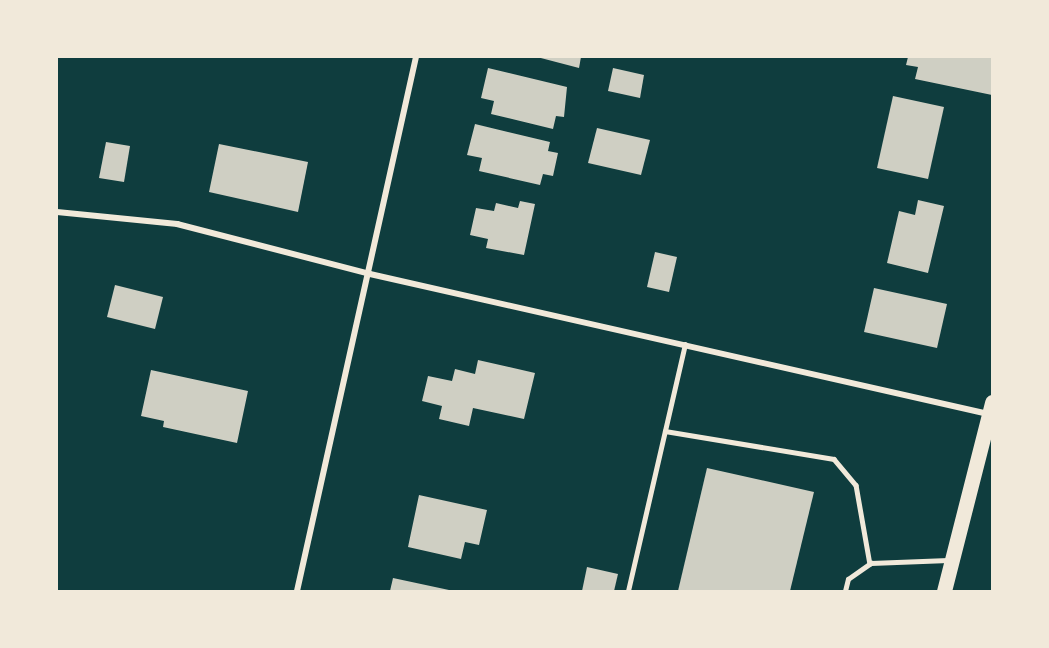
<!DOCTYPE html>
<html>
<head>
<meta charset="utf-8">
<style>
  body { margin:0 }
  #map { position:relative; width:1049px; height:648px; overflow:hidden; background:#0f3d3e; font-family:Poppins,sans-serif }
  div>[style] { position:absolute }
  .building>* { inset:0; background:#cfcfc3 }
  .service>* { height:4.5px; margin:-2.25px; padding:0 2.25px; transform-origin:2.25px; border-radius:2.25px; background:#f1e9da }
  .minor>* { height:6px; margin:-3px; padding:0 3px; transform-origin:3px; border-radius:3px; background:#f1e9da }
  .primary>* { height:15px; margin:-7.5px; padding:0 7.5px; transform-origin:7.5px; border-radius:7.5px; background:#f1e9da }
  span { translate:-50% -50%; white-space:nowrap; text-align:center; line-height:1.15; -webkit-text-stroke:4.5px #f1e9da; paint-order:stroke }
  .frame { position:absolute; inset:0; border:58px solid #f1e9da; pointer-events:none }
</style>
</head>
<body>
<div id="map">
  <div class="building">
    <i style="clip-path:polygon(537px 57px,581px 57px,579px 68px)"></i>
    <i style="clip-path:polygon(908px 57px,992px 57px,992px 95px,915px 79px,918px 67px,906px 65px)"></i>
    <i style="clip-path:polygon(488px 68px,567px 87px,564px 117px,556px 116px,553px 129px,491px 114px,494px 101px,481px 98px)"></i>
    <i style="clip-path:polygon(613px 68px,644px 75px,640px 98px,608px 91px)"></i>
    <i style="clip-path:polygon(893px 96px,944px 107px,928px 179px,877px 168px)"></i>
    <i style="clip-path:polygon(475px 124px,550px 142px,548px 151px,558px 153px,553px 176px,543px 174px,540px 185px,479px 171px,482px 158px,467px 155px)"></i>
    <i style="clip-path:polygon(597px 128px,650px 140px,641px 175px,588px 163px)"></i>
    <i style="clip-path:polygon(106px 142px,130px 146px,124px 182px,99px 178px)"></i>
    <i style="clip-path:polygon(219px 144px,308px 162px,298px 212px,209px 192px)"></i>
    <i style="clip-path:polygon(918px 200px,944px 206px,928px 273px,887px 263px,899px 211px,915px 215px)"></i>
    <i style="clip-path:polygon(520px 201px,535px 204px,524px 255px,486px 248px,488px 239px,470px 235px,476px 208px,494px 211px,496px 203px,518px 208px)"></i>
    <i style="clip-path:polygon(655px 252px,677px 257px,669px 292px,647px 287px)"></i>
    <i style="clip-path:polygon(115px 285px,163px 297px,155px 329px,107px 317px)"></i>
    <i style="clip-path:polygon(874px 288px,947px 304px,937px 348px,864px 332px)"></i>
    <i style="clip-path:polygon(478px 360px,535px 373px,524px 419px,473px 408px,469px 426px,439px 419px,442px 406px,422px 401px,428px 376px,452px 381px,455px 369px,475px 374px)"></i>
    <i style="clip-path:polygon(151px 370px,248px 391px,237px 443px,163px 427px,164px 421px,141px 416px)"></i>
    <i style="clip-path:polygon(707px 468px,814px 492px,790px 591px,678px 591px)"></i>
    <i style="clip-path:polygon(419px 495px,487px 510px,479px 545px,465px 542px,461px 559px,408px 547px)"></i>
    <i style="clip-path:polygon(587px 567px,618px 574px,614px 591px,582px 591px)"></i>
    <i style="clip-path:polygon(393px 578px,449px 590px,449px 591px,390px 591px)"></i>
  </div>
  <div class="service">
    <i style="left:665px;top:431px;width:171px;rotate:9.4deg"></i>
    <i style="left:834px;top:459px;width:34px;rotate:50deg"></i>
    <i style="left:856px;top:485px;width:80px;rotate:80deg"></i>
    <i style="left:628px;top:591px;width:253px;rotate:-77deg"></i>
    <i style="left:845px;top:591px;width:12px;rotate:-76deg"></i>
    <i style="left:848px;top:579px;width:28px;rotate:-35deg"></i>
    <i style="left:871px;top:563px;width:77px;rotate:-2.2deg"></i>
  </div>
  <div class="minor">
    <i style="left:57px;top:212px;width:121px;rotate:5.7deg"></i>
    <i style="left:177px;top:224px;width:199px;rotate:14.5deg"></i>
    <i style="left:370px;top:274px;width:634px;rotate:12.76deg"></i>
    <i style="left:297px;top:591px;width:547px;rotate:-77.44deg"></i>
  </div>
  <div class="primary">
    <i style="left:944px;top:591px;width:195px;rotate:-75.7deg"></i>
  </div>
  <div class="frame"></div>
</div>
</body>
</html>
